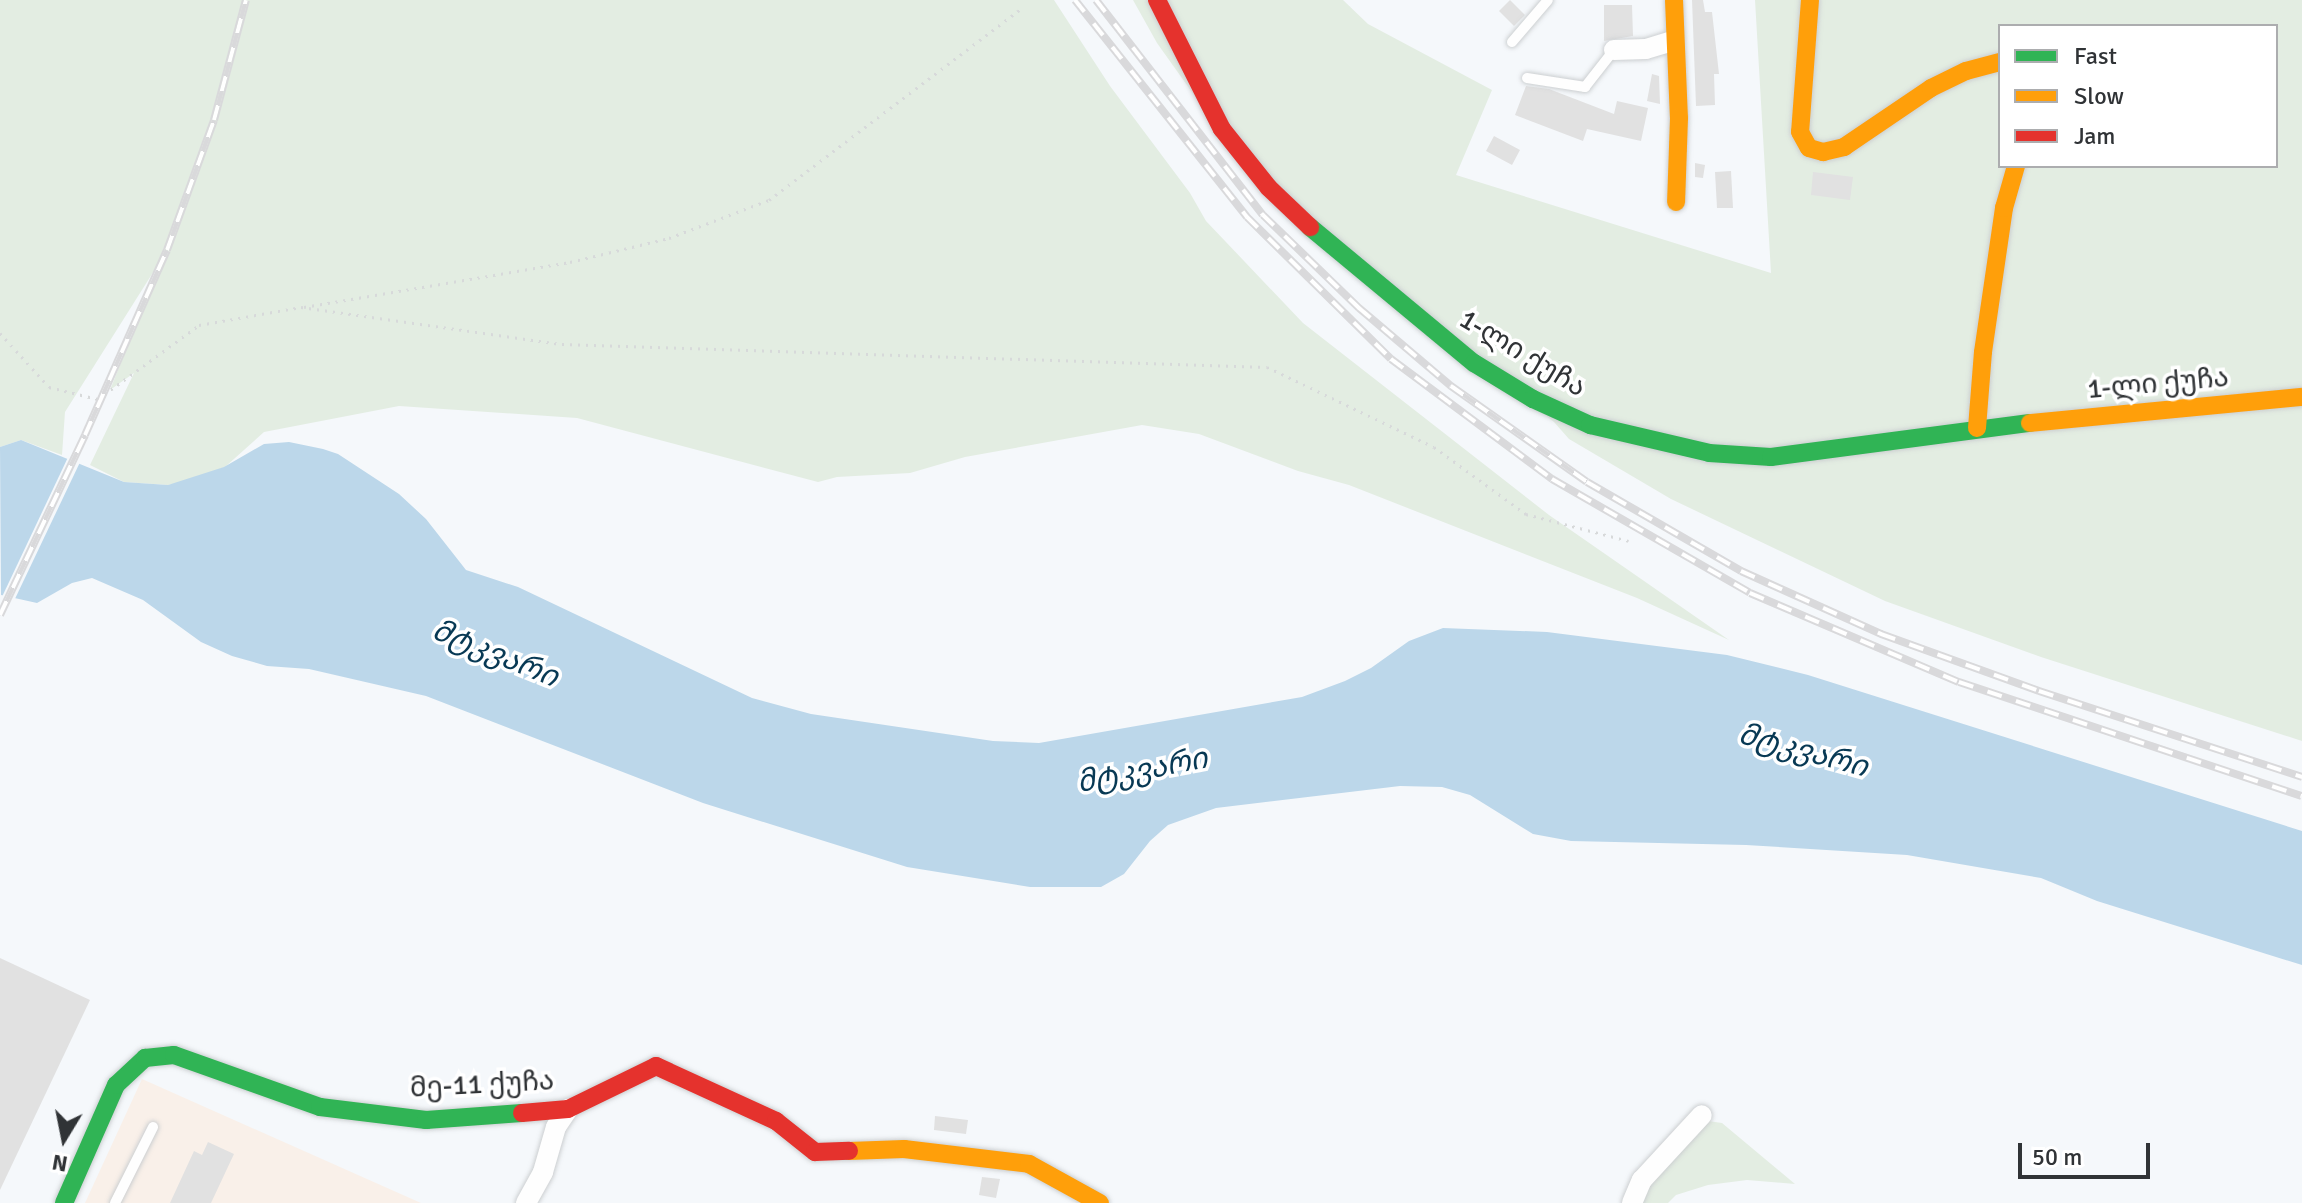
<!DOCTYPE html>
<html>
<head>
<meta charset="utf-8">
<style>
  body { margin:0 }
  #map { position:relative; width:2302px; height:1203px; overflow:hidden; background:#f5f8fb; font-family:Signika,"Noto Sans Georgian",sans-serif }
  div>[style] { position:absolute }
  .industrial>* { inset:0; background:#f9f0e9 }
  .green>* { inset:0; background:#e3ede2 }
  .water>* { inset:0; background:#bcd7ea }
  .pier>* { inset:0; background:#f5f8fb }
  .building>* { inset:0; background:#e1e1e1 }
  .path>* { height:3px; margin-top:-1.5px; transform-origin:0; background:repeating-linear-gradient(90deg,#d7d9da 0 2px,transparent 0 8px) }
  .roads { filter:drop-shadow(0 0 2px #cccfd1) drop-shadow(0 0 2px #cccfd1) }
  .lane>* { height:10px; margin:-5px; padding:0 5px; transform-origin:5px; border-radius:5px; background:#fefefe }
  .street>* { height:20px; margin:-10px; padding:0 10px; transform-origin:10px; border-radius:10px; background:#fefefe }
  .fast>* { height:18px; margin:-9px; padding:0 9px; transform-origin:9px; border-radius:9px; background:#30b455 }
  .slow>* { height:18px; margin:-9px; padding:0 9px; transform-origin:9px; border-radius:9px; background:#ff9f0a }
  .jam>* { height:18px; margin:-9px; padding:0 9px; transform-origin:9px; border-radius:9px; background:#e5322d }
  .rail>* { height:8px; margin-top:-4px; transform-origin:0; background:repeating-linear-gradient(90deg,#fff 0 15px,#d9d9db 0 30px); box-sizing:border-box; border-block:2px solid #d9d9db }
  span { translate:-50% -50%; white-space:nowrap; text-align:center; line-height:1.15; -webkit-text-stroke:7px #fff; paint-order:stroke }
  .street-label { font-size:28px; color:#303336 }
  .water-label { font-size:30px; color:#083954; font-style:italic }
  .legend { position:absolute; left:1998px; top:24px; width:280px; height:144px; box-sizing:border-box; background:#fff; border:2px solid #acadaf; margin:0; padding:10px 14px; list-style:none; font-size:24px; color:#303336 }
  .legend li { display:flex; align-items:center; gap:16px; height:40px }
  .legend b { width:40px; border:2px solid #acadaf }
  .north { position:absolute; left:24px; top:1099px; width:80px; height:80px; -webkit-text-stroke:6px #fff; paint-order:stroke; rotate:190deg; font-size:22px; font-weight:700; line-height:32px; text-align:center; color:#303336 }
  .north::after { content:''; display:block; margin:auto; width:28px; height:36px; background:#303336; clip-path:polygon(50% 0,100% 100%,50% 72%,0 100%) }
  .scale { position:absolute; left:2018px; top:1143px; width:132px; height:36px; box-sizing:border-box; border:4px solid #303336; border-top:0; padding-left:10px; font-size:24px; line-height:28px; white-space:nowrap; color:#303336; -webkit-text-stroke:6px #fff; paint-order:stroke }
</style>
</head>
<body>
<div id="map">
  <div class="industrial">
    <i style="clip-path:polygon(142px 1079px,421px 1203px,85px 1203px)"></i>
  </div>
  <div class="green">
    <i style="clip-path:polygon(0 0,1054px 0,1110px 86px,1190px 193px,1206px 221px,1303px 323px,1549px 515px,1729px 640px,1637px 598px,1349px 485px,1298px 471px,1199px 434px,1142px 425px,965px 457px,910px 473px,837px 477px,818px 482px,577px 418px,399px 406px,264px 432px,225px 467px,187px 481px,168px 485px,124px 482px,90px 465px,134px 373px,110px 390px,164px 255px,65px 412px,62px 455px,21px 440px,0 447px)"></i>
    <i style="clip-path:polygon(evenodd,1133px 0,1343px 0,1368px 24px,1492px 90px,1456px 175px,1771px 273px,1755px 0,2302px 0,2302px 741px,2041px 657px,1885px 601px,1671px 499px,1569px 439px,1554px 422px,1263px 192px,1157px 43px,1133px 0,2000px 26px,2276px 26px,2276px 166px,2000px 166px,2000px 26px)"></i>
    <i style="clip-path:polygon(1708px 1121px,1722px 1123px,1795px 1184px,1747px 1180px,1708px 1185px,1676px 1195px,1668px 1203px,1632px 1203px)"></i>
  </div>
  <div class="water">
    <i style="clip-path:polygon(21px 440px,124px 482px,168px 485px,224px 467px,264px 444px,289px 442px,323px 449px,338px 454px,399px 494px,426px 519px,466px 570px,518px 587px,752px 698px,811px 714px,993px 741px,1039px 743px,1302px 697px,1345px 681px,1371px 668px,1409px 641px,1443px 628px,1547px 632px,1727px 655px,1808px 675px,2302px 831px,2302px 965px,2097px 901px,2041px 878px,1907px 855px,1746px 845px,1571px 841px,1533px 834px,1470px 795px,1442px 787px,1400px 786px,1216px 808px,1168px 825px,1150px 841px,1124px 874px,1101px 887px,1030px 887px,907px 867px,703px 803px,426px 696px,309px 669px,267px 666px,232px 656px,201px 642px,143px 600px,92px 578px,72px 583px,37px 603px,1px 595px,0 447px)"></i>
  </div>
  <div class="pier">
    <i style="clip-path:polygon(70px 453px,82px 458px,13px 603px,1px 599px)"></i>
  </div>
  <div class="building">
    <i style="clip-path:polygon(1510px 0,1525px 15px,1514px 26px,1499px 11px)"></i>
    <i style="clip-path:polygon(1692px 0,1703px 0,1705px 12px,1712px 12px,1719px 74px,1714px 74px,1715px 105px,1696px 106px)"></i>
    <i style="clip-path:polygon(1604px 5px,1632px 5px,1633px 36px,1604px 41px)"></i>
    <i style="clip-path:polygon(1652px 74px,1659px 76px,1660px 104px,1647px 101px)"></i>
    <i style="clip-path:polygon(1526px 86px,1549px 89px,1614px 114px,1617px 101px,1648px 108px,1641px 141px,1587px 129px,1583px 141px,1515px 115px)"></i>
    <i style="clip-path:polygon(1494px 136px,1520px 150px,1512px 165px,1486px 151px)"></i>
    <i style="clip-path:polygon(1695px 163px,1705px 165px,1703px 178px,1695px 177px)"></i>
    <i style="clip-path:polygon(1731px 171px,1733px 208px,1717px 208px,1715px 172px)"></i>
    <i style="clip-path:polygon(1813px 172px,1853px 177px,1850px 200px,1811px 195px)"></i>
    <i style="clip-path:polygon(0 958px,90px 1000px,0 1190px)"></i>
    <i style="clip-path:polygon(935px 1116px,968px 1120px,966px 1134px,934px 1130px)"></i>
    <i style="clip-path:polygon(208px 1142px,234px 1154px,211px 1203px,170px 1203px,194px 1151px,202px 1155px)"></i>
    <i style="clip-path:polygon(982px 1177px,1000px 1179px,996px 1198px,979px 1195px)"></i>
  </div>
  <div class="path">
    <i style="left:304px;top:307px;width:270px;rotate:-9.6deg"></i>
    <i style="left:570px;top:262px;width:102px;rotate:-13.6deg"></i>
    <i style="left:669px;top:238px;width:107px;rotate:-20.8deg"></i>
    <i style="left:769px;top:200px;width:318px;rotate:-37.2deg"></i>
    <i style="left:0;top:333px;width:73px;rotate:47.8deg"></i>
    <i style="left:49px;top:387px;width:50px;rotate:13.8deg"></i>
    <i style="left:98px;top:399px;width:125px;rotate:-36.2deg"></i>
    <i style="left:199px;top:325px;width:104px;rotate:-10deg"></i>
    <i style="left:301px;top:307px;width:264px;rotate:8.1deg"></i>
    <i style="left:562px;top:344px;width:705px;rotate:1.87deg"></i>
    <i style="left:1267px;top:367px;width:185px;rotate:25.6deg"></i>
    <i style="left:1434px;top:447px;width:114px;rotate:36.1deg"></i>
    <i style="left:1526px;top:514px;width:106px;rotate:14.7deg"></i>
  </div>
  <div class="roads">
    <div class="lane">
      <i style="left:1512px;top:42px;width:55px;rotate:-49.4deg"></i>
      <i style="left:1527px;top:78px;width:59px;rotate:8.8deg"></i>
      <i style="left:1585px;top:87px;width:47px;rotate:-51.9deg"></i>
      <i style="left:115px;top:1203px;width:85px;rotate:-63.4deg"></i>
    </div>
    <div class="street">
      <i style="left:1614px;top:50px;width:32px;rotate:-2deg"></i>
      <i style="left:1646px;top:49px;width:28px;rotate:-17deg"></i>
      <i style="left:526px;top:1203px;width:35px;rotate:-61deg"></i>
      <i style="left:543px;top:1172px;width:47px;rotate:-73.9deg"></i>
      <i style="left:556px;top:1127px;width:22px;rotate:-56deg"></i>
      <i style="left:1632px;top:1203px;width:25px;rotate:-67deg"></i>
      <i style="left:1642px;top:1180px;width:88px;rotate:-47.3deg"></i>
    </div>
    <div class="fast">
      <i style="left:1310px;top:227px;width:213px;rotate:39.7deg"></i>
      <i style="left:1474px;top:363px;width:69px;rotate:31.4deg"></i>
      <i style="left:1533px;top:399px;width:63px;rotate:24.5deg"></i>
      <i style="left:1590px;top:425px;width:122px;rotate:13.2deg"></i>
      <i style="left:1709px;top:453px;width:62px;rotate:3.7deg"></i>
      <i style="left:1771px;top:457px;width:261px;rotate:-7.5deg"></i>
      <i style="left:64px;top:1203px;width:129px;rotate:-66.2deg"></i>
      <i style="left:116px;top:1085px;width:40px;rotate:-43deg"></i>
      <i style="left:145px;top:1058px;width:29px;rotate:-6deg"></i>
      <i style="left:174px;top:1055px;width:155px;rotate:19.6deg"></i>
      <i style="left:320px;top:1107px;width:107px;rotate:7deg"></i>
      <i style="left:426px;top:1120px;width:96px;rotate:-4.2deg"></i>
    </div>
    <div class="slow">
      <i style="left:1674px;top:0;width:118px;rotate:87.6deg"></i>
      <i style="left:1679px;top:118px;width:84px;rotate:92deg"></i>
      <i style="left:1810px;top:0;width:132px;rotate:94.3deg"></i>
      <i style="left:1800px;top:132px;width:18px;rotate:61deg"></i>
      <i style="left:1809px;top:148px;width:15px;rotate:16deg"></i>
      <i style="left:1823px;top:152px;width:22px;rotate:-13deg"></i>
      <i style="left:1844px;top:147px;width:105px;rotate:-34.1deg"></i>
      <i style="left:1931px;top:88px;width:39px;rotate:-26deg"></i>
      <i style="left:1966px;top:71px;width:35px;rotate:-15deg"></i>
      <i style="left:2030px;top:423px;width:273px;rotate:-5.5deg"></i>
      <i style="left:1977px;top:428px;width:76px;rotate:-85.5deg"></i>
      <i style="left:1983px;top:352px;width:146px;rotate:-81.7deg"></i>
      <i style="left:2004px;top:208px;width:44px;rotate:-74.1deg"></i>
      <i style="left:849px;top:1151px;width:55px;rotate:-2.1deg"></i>
      <i style="left:904px;top:1149px;width:126px;rotate:6.8deg"></i>
      <i style="left:1029px;top:1164px;width:81px;rotate:28.8deg"></i>
    </div>
    <div class="jam">
      <i style="left:1157px;top:0;width:144px;rotate:63.3deg"></i>
      <i style="left:1222px;top:129px;width:75px;rotate:51.5deg"></i>
      <i style="left:1269px;top:188px;width:57px;rotate:43.6deg"></i>
      <i style="left:522px;top:1113px;width:46px;rotate:-5deg"></i>
      <i style="left:568px;top:1109px;width:98px;rotate:-26deg"></i>
      <i style="left:656px;top:1066px;width:132px;rotate:24.6deg"></i>
      <i style="left:776px;top:1121px;width:50px;rotate:38.5deg"></i>
      <i style="left:815px;top:1152px;width:34px;rotate:-2deg"></i>
    </div>
  </div>
  <div class="rail">
    <i style="left:1075px;top:0;width:277px;rotate:51.6deg"></i>
    <i style="left:1247px;top:217px;width:202px;rotate:44.6deg"></i>
    <i style="left:1391px;top:359px;width:201px;rotate:36.7deg"></i>
    <i style="left:1552px;top:479px;width:228px;rotate:29.9deg"></i>
    <i style="left:1750px;top:593px;width:227px;rotate:23.1deg"></i>
    <i style="left:1959px;top:682px;width:361px;rotate:18.4deg"></i>
    <i style="left:1096px;top:0;width:272px;rotate:52.2deg"></i>
    <i style="left:1263px;top:215px;width:134px;rotate:44.1deg"></i>
    <i style="left:1359px;top:308px;width:121px;rotate:40.3deg"></i>
    <i style="left:1451px;top:386px;width:166px;rotate:35.2deg"></i>
    <i style="left:1587px;top:482px;width:178px;rotate:30deg"></i>
    <i style="left:1741px;top:571px;width:154px;rotate:24.2deg"></i>
    <i style="left:1881px;top:634px;width:168px;rotate:19.8deg"></i>
    <i style="left:2039px;top:691px;width:277px;rotate:18.1deg"></i>
    <i style="left:0;top:615px;width:199px;rotate:-64.7deg"></i>
    <i style="left:85px;top:435px;width:202px;rotate:-66.1deg"></i>
    <i style="left:167px;top:250px;width:138px;rotate:-70.1deg"></i>
    <i style="left:214px;top:120px;width:124px;rotate:-75.1deg"></i>
  </div>
  <div class="street-label">
    <span style="left:1523px;top:353px;rotate:31deg">1-ლი ქუჩა</span>
    <span style="left:2158px;top:383px;rotate:-5deg">1-ლი ქუჩა</span>
    <span style="left:482px;top:1084px;rotate:-3deg">მე-11 ქუჩა</span>
  </div>
  <div class="water-label">
    <span style="left:495px;top:654px;rotate:22deg">მტკვარი</span>
    <span style="left:1803px;top:751px;rotate:15deg">მტკვარი</span>
    <span style="left:1142px;top:771px;rotate:-11deg">მტკვარი</span>
  </div>
  <ul class="legend">
  <li><b style="height:10px;background:#30b455"></b>Fast</li>
  <li><b style="height:10px;background:#ff9f0a"></b>Slow</li>
  <li><b style="height:10px;background:#e5322d"></b>Jam</li>
  </ul>
  <div class="north">N</div>
  <div class="scale">50 m</div>
</div>
</body>
</html>
